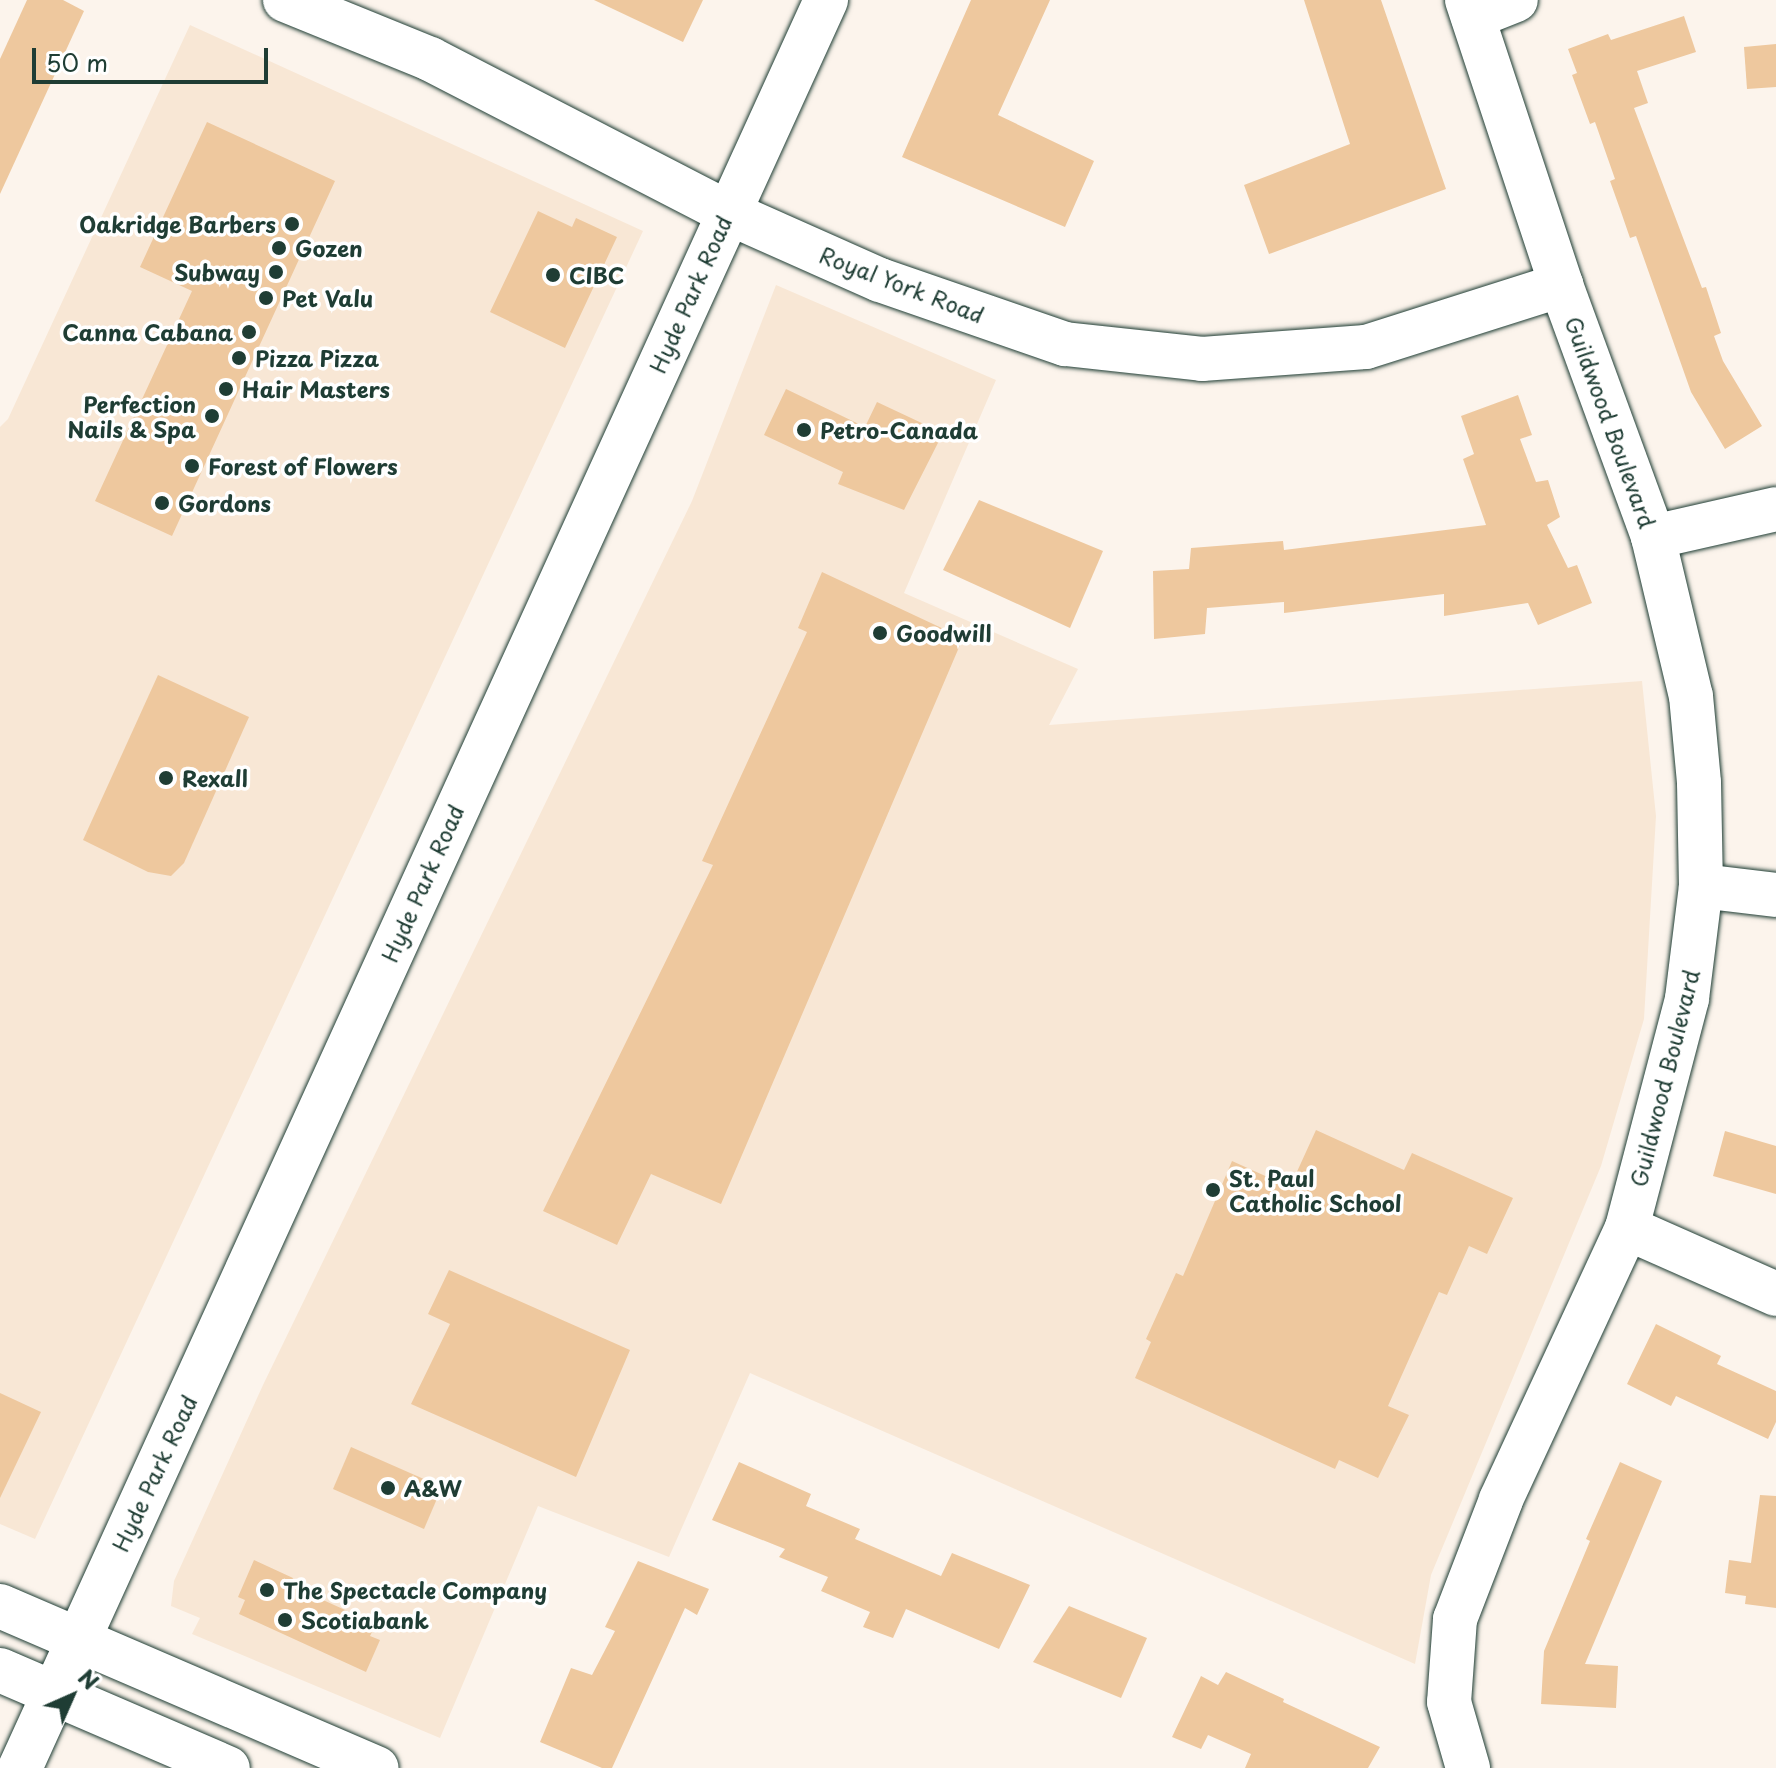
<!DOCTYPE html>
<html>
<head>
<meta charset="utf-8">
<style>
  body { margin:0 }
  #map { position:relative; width:1776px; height:1768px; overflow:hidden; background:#fcf4ec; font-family:"Playpen Sans",sans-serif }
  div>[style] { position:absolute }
  .built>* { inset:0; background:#f8e7d5 }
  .building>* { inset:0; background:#eec89e }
  .roads { filter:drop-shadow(0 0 2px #1f3d34) drop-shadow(0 0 2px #1f3d34) }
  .minor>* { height:44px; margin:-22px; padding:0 22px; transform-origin:22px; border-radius:22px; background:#fff }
  .major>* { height:44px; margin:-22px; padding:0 22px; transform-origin:22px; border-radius:22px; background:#fff }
  .dots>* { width:22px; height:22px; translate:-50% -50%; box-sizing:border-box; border:4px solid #fff; border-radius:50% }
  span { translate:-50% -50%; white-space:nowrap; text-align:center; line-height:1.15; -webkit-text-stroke:7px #fff; paint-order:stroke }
  .poi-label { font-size:22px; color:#1f3d34; font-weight:700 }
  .right { translate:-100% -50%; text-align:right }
  .left { translate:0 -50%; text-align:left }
  .street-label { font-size:22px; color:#1f3d34 }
  .north { position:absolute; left:32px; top:1656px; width:80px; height:80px; -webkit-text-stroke:6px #fff; paint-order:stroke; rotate:45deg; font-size:22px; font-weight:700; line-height:32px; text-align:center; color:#1f3d34 }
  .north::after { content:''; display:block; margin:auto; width:28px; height:36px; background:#1f3d34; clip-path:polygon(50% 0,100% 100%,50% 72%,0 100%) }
  .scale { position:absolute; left:32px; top:48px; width:236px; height:36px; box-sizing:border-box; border:4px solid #1f3d34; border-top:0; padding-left:10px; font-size:24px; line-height:28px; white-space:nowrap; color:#1f3d34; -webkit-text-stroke:6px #fff; paint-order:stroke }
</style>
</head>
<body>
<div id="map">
  <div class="built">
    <i style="clip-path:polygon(190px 25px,643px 231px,35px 1539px,0 1524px,0 427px,8px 419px)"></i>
    <i style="clip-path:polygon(776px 285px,996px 380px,904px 593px,1078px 669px,1049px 725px,1642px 681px,1656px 816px,1644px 1019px,1601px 1166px,1431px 1575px,1415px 1664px,750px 1373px,669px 1557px,538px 1506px,440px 1738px,192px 1634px,200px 1618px,171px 1606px,174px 1581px,263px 1385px,692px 501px)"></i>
  </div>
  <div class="building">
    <i style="clip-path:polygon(27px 0,63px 0,84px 11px,0 194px,0 59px)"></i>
    <i style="clip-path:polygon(594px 0,703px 0,683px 42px)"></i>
    <i style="clip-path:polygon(971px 0,1050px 0,998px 115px,1094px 161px,1065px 227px,902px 157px)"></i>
    <i style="clip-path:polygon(1304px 0,1381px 0,1446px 189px,1269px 254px,1244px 185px,1350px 144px)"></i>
    <i style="clip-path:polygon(1684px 16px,1696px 52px,1637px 71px,1648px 103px,1634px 108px,1702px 288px,1706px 287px,1721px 333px,1714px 336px,1723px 361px,1762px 426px,1725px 449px,1691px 392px,1636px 236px,1630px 238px,1620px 209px,1610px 181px,1615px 179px,1595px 122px,1590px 124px,1572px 75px,1577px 73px,1568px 49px,1608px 34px,1611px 40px)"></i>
    <i style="clip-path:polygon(1776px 44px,1776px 87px,1747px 89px,1744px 47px)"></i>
    <i style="clip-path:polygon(207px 122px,335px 181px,172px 536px,95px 501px,192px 291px,140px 267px)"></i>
    <i style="clip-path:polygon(538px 211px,572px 227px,576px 218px,617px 237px,565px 348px,490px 312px)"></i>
    <i style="clip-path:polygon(786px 389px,865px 427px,877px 402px,943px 433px,904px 510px,838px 484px,843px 472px,764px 435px)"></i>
    <i style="clip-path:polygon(1518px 395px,1532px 435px,1520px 439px,1536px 482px,1548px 480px,1560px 517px,1547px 525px,1568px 568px,1577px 565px,1592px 603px,1538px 625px,1528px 603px,1444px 616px,1444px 594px,1284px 613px,1284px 602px,1207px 608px,1205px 634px,1154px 639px,1153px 571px,1189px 569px,1191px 548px,1283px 541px,1284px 550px,1486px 525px,1463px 459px,1474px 454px,1461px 416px)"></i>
    <i style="clip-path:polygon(979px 500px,1103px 551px,1070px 628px,943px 570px)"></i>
    <i style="clip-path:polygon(822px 572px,963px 638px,721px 1204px,651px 1174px,617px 1245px,543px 1211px,713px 865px,702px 861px,807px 632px,798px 628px)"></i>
    <i style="clip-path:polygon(158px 675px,249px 717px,184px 863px,171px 876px,148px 872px,83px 840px)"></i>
    <i style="clip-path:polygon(1316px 1130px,1404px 1170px,1412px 1153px,1513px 1198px,1487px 1254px,1469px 1246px,1447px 1295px,1439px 1292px,1388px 1406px,1409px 1415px,1378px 1478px,1339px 1460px,1335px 1469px,1135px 1378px,1151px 1342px,1146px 1339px,1176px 1273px,1183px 1276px,1232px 1161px,1290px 1187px)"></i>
    <i style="clip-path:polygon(1725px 1131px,1776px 1146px,1776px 1194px,1713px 1176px)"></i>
    <i style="clip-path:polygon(449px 1270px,630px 1350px,576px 1477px,411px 1404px,450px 1324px,428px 1314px)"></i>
    <i style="clip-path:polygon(1656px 1324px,1721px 1356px,1717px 1364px,1776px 1391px,1776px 1422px,1768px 1439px,1676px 1396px,1671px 1406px,1627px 1384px)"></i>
    <i style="clip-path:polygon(0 1393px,41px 1412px,0 1498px)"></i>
    <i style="clip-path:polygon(351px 1447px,442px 1487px,424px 1529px,333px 1489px)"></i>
    <i style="clip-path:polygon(739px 1462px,811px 1494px,806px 1506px,860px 1529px,855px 1539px,941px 1576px,952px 1553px,1030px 1585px,999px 1649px,906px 1609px,893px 1638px,863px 1627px,870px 1612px,821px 1591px,828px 1577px,779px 1557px,785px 1549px,712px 1520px)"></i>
    <i style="clip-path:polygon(1620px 1462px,1662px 1481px,1585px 1664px,1618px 1666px,1616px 1708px,1541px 1704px,1544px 1651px,1590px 1541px,1586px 1539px)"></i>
    <i style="clip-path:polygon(1760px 1495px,1776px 1496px,1776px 1608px,1745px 1604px,1746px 1596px,1725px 1593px,1729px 1560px,1751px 1563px)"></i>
    <i style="clip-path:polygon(254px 1560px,293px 1578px,290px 1585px,376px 1624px,370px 1636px,380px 1640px,366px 1672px,239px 1614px,245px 1600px,238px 1597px)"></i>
    <i style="clip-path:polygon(638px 1561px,709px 1589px,697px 1615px,685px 1608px,612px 1768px,602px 1768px,540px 1742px,571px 1668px,592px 1675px,615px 1631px,605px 1627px)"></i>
    <i style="clip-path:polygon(1069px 1606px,1147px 1638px,1121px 1698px,1033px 1662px)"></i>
    <i style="clip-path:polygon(1226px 1672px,1284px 1699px,1283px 1702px,1380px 1747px,1368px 1768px,1245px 1768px,1251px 1754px,1208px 1735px,1201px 1749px,1172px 1737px,1201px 1676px,1218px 1685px)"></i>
  </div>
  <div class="roads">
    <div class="minor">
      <i style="left:285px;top:0;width:157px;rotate:22.1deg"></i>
      <i style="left:430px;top:59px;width:334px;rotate:27.3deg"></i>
      <i style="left:727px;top:212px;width:167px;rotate:24deg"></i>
      <i style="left:880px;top:280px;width:196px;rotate:19.1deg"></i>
      <i style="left:1065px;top:344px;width:138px;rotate:6.2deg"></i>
      <i style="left:1202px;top:359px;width:164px;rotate:-4.2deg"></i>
      <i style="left:1366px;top:347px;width:205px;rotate:-17.6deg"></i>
      <i style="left:1467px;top:0;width:300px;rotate:71.7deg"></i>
      <i style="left:1561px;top:285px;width:268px;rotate:69.9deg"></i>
      <i style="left:1653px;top:537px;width:163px;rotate:76.6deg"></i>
      <i style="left:1691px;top:696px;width:87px;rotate:84.7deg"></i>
      <i style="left:1699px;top:783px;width:103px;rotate:88.9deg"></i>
      <i style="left:1701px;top:886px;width:114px;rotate:97.1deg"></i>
      <i style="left:1687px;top:999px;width:237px;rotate:104.7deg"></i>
      <i style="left:1627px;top:1228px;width:300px;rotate:114.9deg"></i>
      <i style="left:1501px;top:1500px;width:128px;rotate:111.1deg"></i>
      <i style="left:1455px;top:1619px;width:83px;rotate:94.1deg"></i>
      <i style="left:1449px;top:1702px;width:69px;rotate:73.9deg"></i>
      <i style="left:1473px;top:17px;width:46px;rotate:-21.6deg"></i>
      <i style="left:1653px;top:537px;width:126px;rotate:-12.8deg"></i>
      <i style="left:1701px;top:886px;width:76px;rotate:6.8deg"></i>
      <i style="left:1627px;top:1228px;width:163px;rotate:23.9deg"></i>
    </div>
    <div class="major">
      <i style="left:0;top:1606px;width:410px;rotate:23.3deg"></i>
      <i style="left:0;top:1670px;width:248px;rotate:23.3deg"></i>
      <i style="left:20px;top:1768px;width:1943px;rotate:-65.49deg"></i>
    </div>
  </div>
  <div class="dots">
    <i style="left:292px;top:224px;background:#1f3d34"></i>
    <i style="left:279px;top:248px;background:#1f3d34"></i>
    <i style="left:276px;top:272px;background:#1f3d34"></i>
    <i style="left:553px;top:275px;background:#1f3d34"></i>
    <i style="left:266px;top:298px;background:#1f3d34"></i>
    <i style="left:249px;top:332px;background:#1f3d34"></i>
    <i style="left:239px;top:358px;background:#1f3d34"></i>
    <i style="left:226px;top:389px;background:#1f3d34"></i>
    <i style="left:212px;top:416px;background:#1f3d34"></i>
    <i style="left:804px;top:430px;background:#1f3d34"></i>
    <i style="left:192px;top:466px;background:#1f3d34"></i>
    <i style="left:162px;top:503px;background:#1f3d34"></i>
    <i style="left:880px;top:633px;background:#1f3d34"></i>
    <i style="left:166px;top:778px;background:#1f3d34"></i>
    <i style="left:1213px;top:1190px;background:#1f3d34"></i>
    <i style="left:388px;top:1488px;background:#1f3d34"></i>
    <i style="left:267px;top:1590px;background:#1f3d34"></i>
    <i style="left:285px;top:1620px;background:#1f3d34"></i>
  </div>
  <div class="poi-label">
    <span class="right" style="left:276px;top:224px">Oakridge Barbers</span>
    <span class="left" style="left:295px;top:248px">Gozen</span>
    <span class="right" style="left:260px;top:272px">Subway</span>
    <span class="left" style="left:569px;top:275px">CIBC</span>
    <span class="left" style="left:282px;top:298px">Pet Valu</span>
    <span class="right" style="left:233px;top:332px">Canna Cabana</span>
    <span class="left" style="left:255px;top:358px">Pizza Pizza</span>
    <span class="left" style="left:242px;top:389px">Hair Masters</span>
    <span class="right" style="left:196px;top:416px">Perfection<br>Nails &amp; Spa</span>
    <span class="left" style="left:820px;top:430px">Petro-Canada</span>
    <span class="left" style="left:208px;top:466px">Forest of Flowers</span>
    <span class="left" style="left:178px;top:503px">Gordons</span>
    <span class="left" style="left:896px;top:633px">Goodwill</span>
    <span class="left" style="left:182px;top:778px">Rexall</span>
    <span class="left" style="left:1229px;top:1190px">St. Paul<br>Catholic School</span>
    <span class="left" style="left:404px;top:1488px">A&amp;W</span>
    <span class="left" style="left:283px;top:1590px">The Spectacle Company</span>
    <span class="left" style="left:301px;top:1620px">Scotiabank</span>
  </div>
  <div class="street-label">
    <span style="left:902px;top:284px;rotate:21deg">Royal York Road</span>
    <span style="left:690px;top:294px;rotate:-66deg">Hyde Park Road</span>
    <span style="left:1611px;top:422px;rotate:70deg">Guildwood Boulevard</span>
    <span style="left:422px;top:883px;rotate:-66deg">Hyde Park Road</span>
    <span style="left:1664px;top:1078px;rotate:-76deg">Guildwood Boulevard</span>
    <span style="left:154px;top:1473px;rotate:-65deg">Hyde Park Road</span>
  </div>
  <div class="north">N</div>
  <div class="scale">50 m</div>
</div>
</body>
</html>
